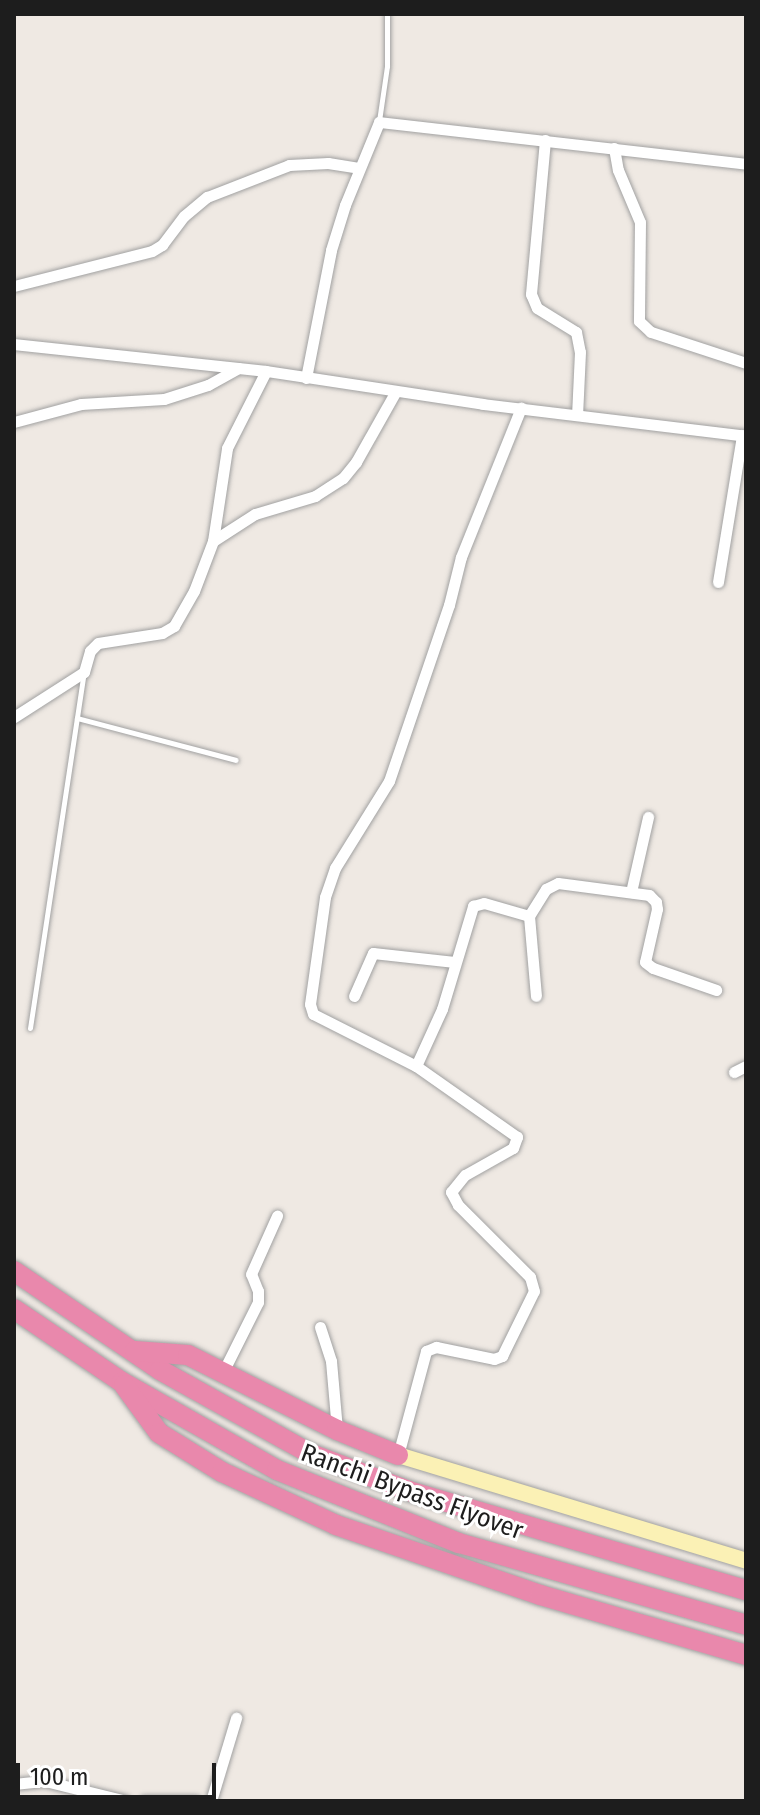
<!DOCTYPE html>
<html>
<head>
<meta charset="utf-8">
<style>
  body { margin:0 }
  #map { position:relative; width:760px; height:1815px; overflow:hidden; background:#efe9e3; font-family:"Fira Sans Condensed",sans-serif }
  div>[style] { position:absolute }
  .roads { filter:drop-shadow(0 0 2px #a1a1a1) drop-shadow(0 0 2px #a1a1a1) }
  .lane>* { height:5px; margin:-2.5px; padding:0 2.5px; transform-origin:2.5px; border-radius:2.5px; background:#fff }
  .street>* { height:11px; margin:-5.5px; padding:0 5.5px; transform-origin:5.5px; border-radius:5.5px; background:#fff }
  .secondary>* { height:16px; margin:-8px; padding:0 8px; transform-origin:8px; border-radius:8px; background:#fbf1b5 }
  .highway>* { height:20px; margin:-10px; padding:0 10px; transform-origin:10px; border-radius:10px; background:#e988ac }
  span { translate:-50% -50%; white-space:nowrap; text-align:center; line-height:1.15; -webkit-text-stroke:6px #fff; paint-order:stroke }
  .street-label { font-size:26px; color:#1d1d1d }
  .frame { position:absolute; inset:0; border:16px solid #1d1d1d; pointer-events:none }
  .scale { position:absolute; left:16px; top:1763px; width:200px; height:36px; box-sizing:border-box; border:4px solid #1d1d1d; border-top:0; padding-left:10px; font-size:24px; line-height:28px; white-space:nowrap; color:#1d1d1d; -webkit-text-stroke:6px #fff; paint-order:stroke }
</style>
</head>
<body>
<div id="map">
  <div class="roads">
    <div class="lane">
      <i style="left:379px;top:121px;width:56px;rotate:-81.7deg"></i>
      <i style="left:387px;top:66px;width:52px;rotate:-90deg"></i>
      <i style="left:77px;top:718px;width:164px;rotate:14.8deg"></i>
      <i style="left:30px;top:1028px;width:359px;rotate:-81.4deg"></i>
    </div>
    <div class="street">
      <i style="left:545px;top:140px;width:155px;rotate:95.2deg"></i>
      <i style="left:531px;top:294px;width:15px;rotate:67deg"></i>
      <i style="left:537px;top:308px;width:46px;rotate:31.6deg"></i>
      <i style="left:576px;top:332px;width:20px;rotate:79deg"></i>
      <i style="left:580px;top:352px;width:63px;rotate:92.7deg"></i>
      <i style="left:614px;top:148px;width:22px;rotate:80deg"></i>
      <i style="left:618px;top:170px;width:56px;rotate:67.1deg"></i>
      <i style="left:640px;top:222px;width:99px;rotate:90.6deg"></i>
      <i style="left:639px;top:321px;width:16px;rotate:43deg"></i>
      <i style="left:651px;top:332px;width:100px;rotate:18.1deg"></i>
      <i style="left:14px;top:286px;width:142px;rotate:-14.2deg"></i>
      <i style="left:152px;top:251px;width:12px;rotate:-31deg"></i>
      <i style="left:162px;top:245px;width:36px;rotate:-53deg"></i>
      <i style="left:184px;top:216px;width:30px;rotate:-40deg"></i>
      <i style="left:207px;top:197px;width:88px;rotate:-21.3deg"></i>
      <i style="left:289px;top:165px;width:39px;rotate:-3deg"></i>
      <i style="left:328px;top:163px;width:31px;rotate:9deg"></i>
      <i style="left:14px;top:344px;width:253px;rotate:6.1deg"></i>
      <i style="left:266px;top:371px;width:219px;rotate:8.6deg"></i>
      <i style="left:483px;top:404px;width:265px;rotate:6.9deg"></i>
      <i style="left:306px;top:378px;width:130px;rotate:-78.9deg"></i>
      <i style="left:331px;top:250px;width:47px;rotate:-72.7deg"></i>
      <i style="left:345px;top:205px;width:90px;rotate:-67.7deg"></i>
      <i style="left:379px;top:122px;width:369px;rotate:6.5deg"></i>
      <i style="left:14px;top:422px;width:69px;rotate:-15deg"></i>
      <i style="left:81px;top:404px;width:83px;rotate:-3.4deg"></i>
      <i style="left:164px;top:399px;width:46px;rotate:-17.7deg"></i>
      <i style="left:208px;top:385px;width:35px;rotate:-29deg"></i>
      <i style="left:213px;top:541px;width:50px;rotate:-32.7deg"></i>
      <i style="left:255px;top:514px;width:63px;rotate:-16.7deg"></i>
      <i style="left:315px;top:496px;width:33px;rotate:-33deg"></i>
      <i style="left:343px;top:478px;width:21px;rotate:-51deg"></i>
      <i style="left:356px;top:462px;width:81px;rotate:-60.6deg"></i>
      <i style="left:718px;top:582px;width:149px;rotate:-80.7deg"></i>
      <i style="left:14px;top:717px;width:83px;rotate:-32.7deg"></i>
      <i style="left:84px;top:672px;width:22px;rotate:-74deg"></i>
      <i style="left:90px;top:651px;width:11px;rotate:-45deg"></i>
      <i style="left:98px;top:643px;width:65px;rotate:-8.9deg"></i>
      <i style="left:162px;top:633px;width:14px;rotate:-30deg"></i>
      <i style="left:174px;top:626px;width:40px;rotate:-60.3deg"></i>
      <i style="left:194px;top:591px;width:53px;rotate:-69.2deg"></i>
      <i style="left:213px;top:541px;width:94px;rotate:-81.4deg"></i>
      <i style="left:227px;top:448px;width:86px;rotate:-63.1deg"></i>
      <i style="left:631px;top:892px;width:77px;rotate:-77.2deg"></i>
      <i style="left:529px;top:916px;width:80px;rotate:85deg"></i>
      <i style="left:354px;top:996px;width:47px;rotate:-66.2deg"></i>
      <i style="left:373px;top:953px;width:82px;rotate:6.3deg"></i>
      <i style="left:416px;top:1066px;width:115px;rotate:-153.2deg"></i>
      <i style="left:313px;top:1014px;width:10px;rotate:-107deg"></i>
      <i style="left:310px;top:1004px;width:108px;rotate:-82deg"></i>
      <i style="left:325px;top:897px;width:31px;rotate:-71deg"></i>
      <i style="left:335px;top:868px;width:102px;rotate:-58.2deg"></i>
      <i style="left:389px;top:781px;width:186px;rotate:-71.2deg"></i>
      <i style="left:449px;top:605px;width:49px;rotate:-76deg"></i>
      <i style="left:461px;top:557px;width:161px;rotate:-68.1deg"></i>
      <i style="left:734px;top:1072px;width:13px;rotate:-27deg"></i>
      <i style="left:320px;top:1327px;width:36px;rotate:72deg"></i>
      <i style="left:331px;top:1361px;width:69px;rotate:85deg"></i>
      <i style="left:224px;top:1370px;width:76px;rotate:-63.4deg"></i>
      <i style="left:258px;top:1302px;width:11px;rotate:-90deg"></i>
      <i style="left:258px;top:1291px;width:18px;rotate:-112deg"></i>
      <i style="left:251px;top:1274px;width:64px;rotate:-65.9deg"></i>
      <i style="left:398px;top:1455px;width:108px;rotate:-74.9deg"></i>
      <i style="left:426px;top:1351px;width:11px;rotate:-22deg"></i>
      <i style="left:436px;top:1347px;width:59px;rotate:11.7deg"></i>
      <i style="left:494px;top:1359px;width:9px;rotate:-21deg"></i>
      <i style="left:502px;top:1356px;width:72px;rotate:-63.8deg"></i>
      <i style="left:534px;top:1291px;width:15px;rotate:-106deg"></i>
      <i style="left:530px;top:1277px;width:102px;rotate:-135deg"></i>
      <i style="left:458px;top:1205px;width:15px;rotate:-118deg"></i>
      <i style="left:451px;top:1192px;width:22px;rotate:-51deg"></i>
      <i style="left:465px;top:1175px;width:55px;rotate:-29.4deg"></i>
      <i style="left:513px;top:1148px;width:12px;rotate:-70deg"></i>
      <i style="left:517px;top:1137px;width:123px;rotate:-144.9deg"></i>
      <i style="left:416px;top:1066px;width:63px;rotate:-65.5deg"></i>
      <i style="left:442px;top:1009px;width:108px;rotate:-73.2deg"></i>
      <i style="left:473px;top:906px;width:11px;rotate:-15deg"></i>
      <i style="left:484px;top:903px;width:47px;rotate:16.1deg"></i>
      <i style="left:529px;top:916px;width:32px;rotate:-58deg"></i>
      <i style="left:546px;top:889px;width:13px;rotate:-27deg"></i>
      <i style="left:558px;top:883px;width:92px;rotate:7.5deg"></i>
      <i style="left:649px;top:895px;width:10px;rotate:45deg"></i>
      <i style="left:656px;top:902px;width:7px;rotate:82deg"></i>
      <i style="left:657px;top:909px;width:54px;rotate:102.8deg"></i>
      <i style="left:645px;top:962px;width:10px;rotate:37deg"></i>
      <i style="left:653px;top:968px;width:67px;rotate:19.2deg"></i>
      <i style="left:14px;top:1784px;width:31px;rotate:-6deg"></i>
      <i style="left:45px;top:1781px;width:83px;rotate:13.9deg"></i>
      <i style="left:144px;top:1801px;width:52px"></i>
      <i style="left:211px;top:1801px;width:87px;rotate:-73.2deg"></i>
    </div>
    <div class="secondary">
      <i style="left:398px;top:1455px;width:364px;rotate:16.9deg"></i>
    </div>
    <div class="highway">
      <i style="left:14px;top:1271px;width:176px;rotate:34.1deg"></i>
      <i style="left:160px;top:1370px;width:173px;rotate:29.1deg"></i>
      <i style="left:311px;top:1454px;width:105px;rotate:20.7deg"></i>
      <i style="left:409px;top:1491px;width:351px;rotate:16.4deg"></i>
      <i style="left:14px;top:1309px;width:130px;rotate:34.1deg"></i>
      <i style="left:122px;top:1382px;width:178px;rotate:29.6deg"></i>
      <i style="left:277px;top:1470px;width:196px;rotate:21.9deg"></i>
      <i style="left:459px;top:1543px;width:298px;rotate:15.9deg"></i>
      <i style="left:135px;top:1351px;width:53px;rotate:4.3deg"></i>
      <i style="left:188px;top:1355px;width:167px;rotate:26.7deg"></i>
      <i style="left:337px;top:1430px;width:66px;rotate:22.3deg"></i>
      <i style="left:124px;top:1385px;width:59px;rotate:53.9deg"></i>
      <i style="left:159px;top:1433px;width:74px;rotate:31.8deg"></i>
      <i style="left:222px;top:1472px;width:126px;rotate:24.9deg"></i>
      <i style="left:336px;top:1525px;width:216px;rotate:18.9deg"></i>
      <i style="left:540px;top:1595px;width:215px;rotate:16.2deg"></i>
    </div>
  </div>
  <div class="street-label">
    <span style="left:412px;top:1492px;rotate:20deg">Ranchi Bypass Flyover</span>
  </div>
  <div class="frame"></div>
  <div class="scale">100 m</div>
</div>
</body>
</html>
